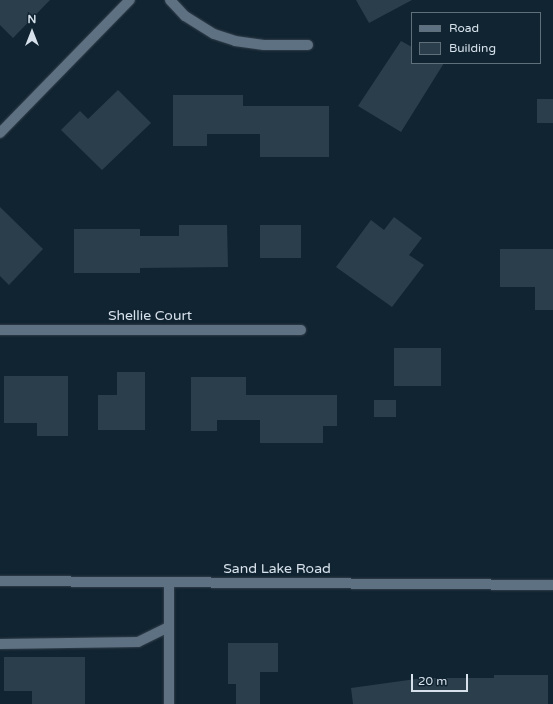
<!DOCTYPE html>
<html>
<head>
<meta charset="utf-8">
<style>
  body { margin:0 }
  #map { position:relative; width:553px; height:704px; overflow:hidden; background:#112431; font-family:"Varela Round",sans-serif }
  div>[style] { position:absolute }
  .building>* { inset:0; background:#2b3e4c }
  .roads { filter:drop-shadow(0 0 1px #333f4b) drop-shadow(0 0 1px #333f4b) }
  .service>* { height:10px; margin:-5px; padding:0 5px; transform-origin:5px; border-radius:5px; background:#5d7182 }
  .minor>* { height:10px; margin:-5px; padding:0 5px; transform-origin:5px; border-radius:5px; background:#5d7182 }
  .tertiary>* { height:10px; margin:-5px; padding:0 5px; transform-origin:5px; border-radius:5px; background:#5d7182 }
  span { translate:-50% -50%; white-space:nowrap; text-align:center; line-height:1.15; -webkit-text-stroke:3.5px #112431; paint-order:stroke }
  .street-label { font-size:14px; color:#d6e1eb }
  .legend { position:absolute; left:411px; top:12px; width:130px; height:52px; box-sizing:border-box; background:#112431; border:1px solid #60707b; margin:0; padding:5px 7px; list-style:none; font-size:12px; color:#d6e1eb }
  .legend li { display:flex; align-items:center; gap:8px; height:20px }
  .legend b { width:20px; border:1px solid #60707b }
  .north { position:absolute; left:12px; top:12px; width:40px; height:40px; -webkit-text-stroke:3px #112431; paint-order:stroke; rotate:0deg; font-size:11px; font-weight:700; line-height:16px; text-align:center; color:#d6e1eb }
  .north::after { content:''; display:block; margin:auto; width:14px; height:18px; background:#d6e1eb; clip-path:polygon(50% 0,100% 100%,50% 72%,0 100%) }
  .scale { position:absolute; left:411px; top:674px; width:57px; height:18px; box-sizing:border-box; border:2px solid #d6e1eb; border-top:0; padding-left:5px; font-size:12px; line-height:14px; white-space:nowrap; color:#d6e1eb; -webkit-text-stroke:3px #112431; paint-order:stroke }
</style>
</head>
<body>
<div id="map">
  <div class="building">
    <i style="clip-path:polygon(0 0,50px 0,13px 38px,0 25px)"></i>
    <i style="clip-path:polygon(356px 0,412px 0,369px 23px)"></i>
    <i style="clip-path:polygon(401px 41px,412px 47px,412px 63px,444px 63px,401px 132px,358px 106px)"></i>
    <i style="clip-path:polygon(118px 90px,151px 123px,102px 170px,61px 130px,80px 111px,88px 119px)"></i>
    <i style="clip-path:polygon(173px 95px,243px 95px,243px 106px,329px 106px,329px 157px,260px 157px,260px 134px,207px 134px,207px 146px,173px 146px)"></i>
    <i style="clip-path:polygon(537px 99px,553px 99px,553px 123px,537px 123px)"></i>
    <i style="clip-path:polygon(0 207px,43px 249px,9px 285px,0 276px)"></i>
    <i style="clip-path:polygon(394px 217px,422px 238px,409px 255px,424px 265px,392px 307px,336px 267px,371px 220px,384px 230px)"></i>
    <i style="clip-path:polygon(179px 225px,227px 225px,228px 267px,140px 268px,140px 273px,74px 273px,74px 229px,140px 229px,140px 236px,179px 236px)"></i>
    <i style="clip-path:polygon(260px 225px,301px 225px,301px 258px,260px 258px)"></i>
    <i style="clip-path:polygon(500px 249px,553px 249px,553px 310px,535px 310px,535px 287px,500px 287px)"></i>
    <i style="clip-path:polygon(394px 348px,441px 348px,441px 386px,394px 386px)"></i>
    <i style="clip-path:polygon(117px 372px,145px 372px,145px 430px,98px 430px,98px 395px,117px 395px)"></i>
    <i style="clip-path:polygon(4px 376px,68px 376px,68px 436px,37px 436px,37px 423px,4px 423px)"></i>
    <i style="clip-path:polygon(191px 377px,246px 377px,246px 395px,337px 395px,337px 426px,323px 426px,323px 443px,260px 443px,260px 420px,217px 420px,217px 431px,191px 431px)"></i>
    <i style="clip-path:polygon(374px 400px,396px 400px,396px 417px,374px 417px)"></i>
    <i style="clip-path:polygon(228px 643px,278px 643px,278px 672px,260px 672px,260px 704px,236px 704px,236px 684px,228px 684px)"></i>
    <i style="clip-path:polygon(4px 657px,85px 657px,85px 704px,32px 704px,32px 691px,4px 691px)"></i>
    <i style="clip-path:polygon(494px 675px,548px 675px,548px 704px,353px 704px,351px 688px,423px 678px,494px 678px)"></i>
  </div>
  <div class="roads">
    <div class="service">
      <i style="left:0;top:644px;width:138px;rotate:-0.8deg"></i>
      <i style="left:138px;top:642px;width:34px;rotate:-26deg"></i>
    </div>
    <div class="minor">
      <i style="left:170px;top:0;width:22px;rotate:47deg"></i>
      <i style="left:185px;top:16px;width:34px;rotate:32deg"></i>
      <i style="left:214px;top:34px;width:22px;rotate:18deg"></i>
      <i style="left:235px;top:41px;width:29px;rotate:8deg"></i>
      <i style="left:264px;top:45px;width:44px"></i>
      <i style="left:0;top:133px;width:186px;rotate:-45.7deg"></i>
      <i style="left:0;top:330px;width:301px"></i>
      <i style="left:169px;top:582px;width:122px;rotate:90deg"></i>
    </div>
    <div class="tertiary">
      <i style="left:0;top:581px;width:553px;rotate:0.41deg"></i>
    </div>
  </div>
  <div class="street-label">
    <span style="left:150px;top:316px">Shellie Court</span>
    <span style="left:277px;top:569px">Sand Lake Road</span>
  </div>
  <ul class="legend">
  <li><b style="height:5px;background:#5d7182"></b>Road</li>
  <li><b style="height:11px;background:#2b3e4c"></b>Building</li>
  </ul>
  <div class="north">N</div>
  <div class="scale">20 m</div>
</div>
</body>
</html>
